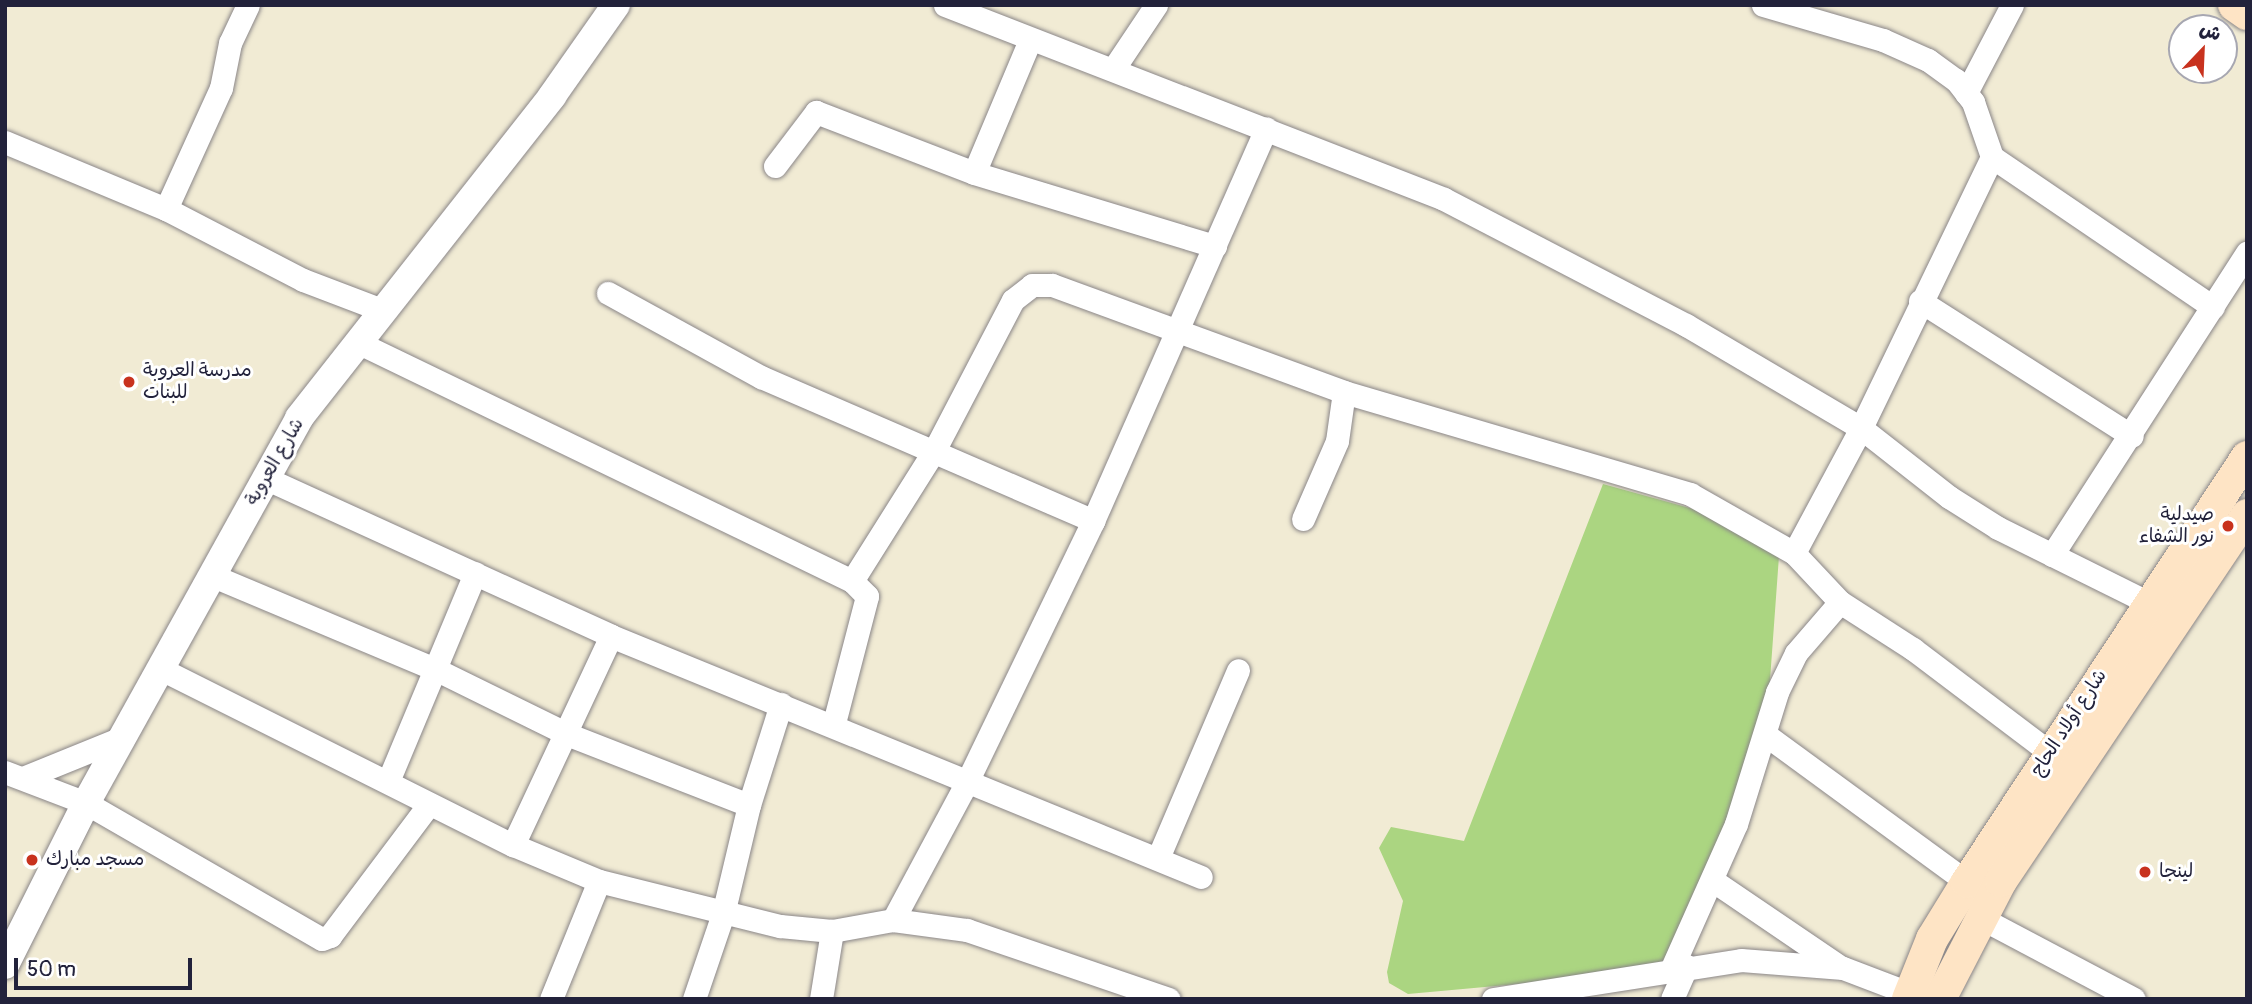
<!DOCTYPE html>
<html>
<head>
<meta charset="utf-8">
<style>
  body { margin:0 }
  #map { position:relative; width:2252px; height:1004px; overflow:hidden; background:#f1ebd4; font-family:Pangolin,"Playpen Sans Arabic",sans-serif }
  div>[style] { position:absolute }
  .green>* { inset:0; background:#abd581 }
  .roads { filter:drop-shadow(0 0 2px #8a8688) drop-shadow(0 0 2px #8a8688) }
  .minor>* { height:23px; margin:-11.5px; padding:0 11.5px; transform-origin:11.5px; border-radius:11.5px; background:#fff }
  .tertiary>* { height:28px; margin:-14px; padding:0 14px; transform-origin:14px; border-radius:14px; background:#fff }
  .secondary>* { height:32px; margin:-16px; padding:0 16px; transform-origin:16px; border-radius:16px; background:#fee4c5 }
  .dots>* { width:19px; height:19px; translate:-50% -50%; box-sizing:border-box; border:4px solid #fff; border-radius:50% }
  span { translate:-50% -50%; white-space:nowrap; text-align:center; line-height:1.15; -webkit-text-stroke:6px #fff; paint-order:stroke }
  .poi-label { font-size:19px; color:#22223b }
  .left { translate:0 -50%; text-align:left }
  .right { translate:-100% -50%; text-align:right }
  .street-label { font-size:19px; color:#22223b }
  .frame { position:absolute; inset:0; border:7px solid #22223b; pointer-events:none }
  .north { position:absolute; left:2168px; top:14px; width:70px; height:70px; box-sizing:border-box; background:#fff; border:2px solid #a7a7b1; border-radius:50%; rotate:23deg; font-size:19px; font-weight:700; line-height:28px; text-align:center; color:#22223b }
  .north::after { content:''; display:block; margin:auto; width:24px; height:32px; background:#c8321e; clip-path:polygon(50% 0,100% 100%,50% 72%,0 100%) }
  .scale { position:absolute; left:14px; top:958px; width:178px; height:32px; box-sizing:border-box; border:4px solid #22223b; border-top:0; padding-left:9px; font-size:21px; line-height:24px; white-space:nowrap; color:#22223b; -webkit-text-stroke:5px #fff; paint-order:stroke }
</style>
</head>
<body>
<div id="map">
  <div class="green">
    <i style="clip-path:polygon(1603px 484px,1697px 510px,1779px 556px,1766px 735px,1671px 970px,1408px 994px,1389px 983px,1387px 972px,1403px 901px,1379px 848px,1391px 827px,1464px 841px)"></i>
  </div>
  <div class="roads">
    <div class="minor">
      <i style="left:945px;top:5px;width:535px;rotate:21.24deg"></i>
      <i style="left:1444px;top:199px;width:273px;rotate:27.5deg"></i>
      <i style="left:1686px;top:325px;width:203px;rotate:30.5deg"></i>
      <i style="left:1861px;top:428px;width:112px;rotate:38.1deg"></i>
      <i style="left:1949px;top:497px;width:58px;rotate:32.3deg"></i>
      <i style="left:1998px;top:528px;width:169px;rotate:26.4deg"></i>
      <i style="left:1763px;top:5px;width:125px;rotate:16.3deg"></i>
      <i style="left:1883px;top:40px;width:49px;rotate:24deg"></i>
      <i style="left:1928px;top:60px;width:34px;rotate:36deg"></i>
      <i style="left:1956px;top:80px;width:28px;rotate:52deg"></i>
      <i style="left:1973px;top:102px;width:58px;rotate:70.9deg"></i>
      <i style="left:1992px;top:157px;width:267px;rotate:34.2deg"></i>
      <i style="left:1030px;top:40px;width:144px;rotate:112.8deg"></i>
      <i style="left:974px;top:173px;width:252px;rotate:16.9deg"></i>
      <i style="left:1114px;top:68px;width:76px;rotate:-56.3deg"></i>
      <i style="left:1966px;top:93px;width:99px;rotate:-62.4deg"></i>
      <i style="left:5px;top:142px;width:174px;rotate:22.6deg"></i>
      <i style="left:166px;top:209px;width:154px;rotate:27.4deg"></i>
      <i style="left:303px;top:280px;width:85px;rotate:20.8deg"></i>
      <i style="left:775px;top:166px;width:68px;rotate:-52.8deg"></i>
      <i style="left:816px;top:112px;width:169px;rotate:21.1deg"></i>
      <i style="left:166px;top:209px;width:133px;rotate:-65.6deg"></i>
      <i style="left:221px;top:88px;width:46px;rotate:-78.7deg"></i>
      <i style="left:230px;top:43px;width:42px;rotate:-64.7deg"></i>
      <i style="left:608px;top:293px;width:175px;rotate:28.8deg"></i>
      <i style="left:761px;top:377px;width:362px;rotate:23.4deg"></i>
      <i style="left:1920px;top:301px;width:251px;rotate:32.5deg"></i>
      <i style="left:357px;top:342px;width:550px;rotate:25.77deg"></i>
      <i style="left:265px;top:478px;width:380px;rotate:24.5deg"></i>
      <i style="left:611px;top:636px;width:637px;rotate:22.22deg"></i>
      <i style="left:1303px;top:519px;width:85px;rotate:-66.4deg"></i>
      <i style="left:1337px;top:441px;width:49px;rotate:-81.9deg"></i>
      <i style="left:1794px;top:553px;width:142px;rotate:-61.8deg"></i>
      <i style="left:1861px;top:428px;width:301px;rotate:-64.2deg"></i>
      <i style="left:2052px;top:555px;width:360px;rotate:-57.2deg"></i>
      <i style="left:211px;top:575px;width:245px;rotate:22.8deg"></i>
      <i style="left:437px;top:670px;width:147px;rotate:26.2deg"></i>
      <i style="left:569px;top:735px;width:193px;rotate:21.3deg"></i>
      <i style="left:161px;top:669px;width:394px;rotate:26.6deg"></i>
      <i style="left:513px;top:845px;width:93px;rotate:22.7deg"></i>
      <i style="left:599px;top:881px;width:187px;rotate:14deg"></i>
      <i style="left:780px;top:926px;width:52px;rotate:5.5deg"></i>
      <i style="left:832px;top:931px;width:62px;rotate:-10.2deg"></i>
      <i style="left:893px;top:920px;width:75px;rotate:7.7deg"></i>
      <i style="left:967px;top:930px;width:213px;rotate:18.9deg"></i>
      <i style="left:834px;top:723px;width:131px;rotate:-75.4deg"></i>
      <i style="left:867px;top:596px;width:21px;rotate:-135deg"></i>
      <i style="left:852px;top:581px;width:154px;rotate:-57.8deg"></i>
      <i style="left:934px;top:451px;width:170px;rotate:-62.4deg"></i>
      <i style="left:1013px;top:300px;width:24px;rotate:-38deg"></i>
      <i style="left:1032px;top:285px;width:20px"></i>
      <i style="left:1052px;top:285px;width:311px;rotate:20.1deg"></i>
      <i style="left:1344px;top:392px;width:361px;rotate:16.4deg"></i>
      <i style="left:1690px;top:494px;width:120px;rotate:29.6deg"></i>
      <i style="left:1794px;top:553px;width:67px;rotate:46.8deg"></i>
      <i style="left:1840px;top:602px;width:87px;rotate:32.8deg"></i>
      <i style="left:1913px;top:649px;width:171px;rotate:37.1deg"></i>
      <i style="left:1766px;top:735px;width:249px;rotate:36.2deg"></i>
      <i style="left:5px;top:772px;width:87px;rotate:20.9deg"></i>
      <i style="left:86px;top:803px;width:272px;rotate:30deg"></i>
      <i style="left:322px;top:939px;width:9px;rotate:-21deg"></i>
      <i style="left:330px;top:936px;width:165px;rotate:-53.1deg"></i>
      <i style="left:23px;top:778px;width:109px;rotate:-22.1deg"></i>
      <i style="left:389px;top:779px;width:223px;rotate:-67.3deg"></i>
      <i style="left:513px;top:845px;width:231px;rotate:-64.9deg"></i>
      <i style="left:1158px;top:858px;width:204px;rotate:-66.9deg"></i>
      <i style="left:1712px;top:880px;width:155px;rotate:34.2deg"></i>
      <i style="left:1979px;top:917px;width:175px;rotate:27.9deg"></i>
      <i style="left:893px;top:920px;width:157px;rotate:-61.8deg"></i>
      <i style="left:967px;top:782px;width:290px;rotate:-64.2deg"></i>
      <i style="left:1093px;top:521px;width:429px;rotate:-66.2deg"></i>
      <i style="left:1671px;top:970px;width:160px;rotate:-66deg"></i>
      <i style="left:1736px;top:824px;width:138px;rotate:-72.7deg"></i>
      <i style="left:1777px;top:692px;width:43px;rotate:-64deg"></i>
      <i style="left:1796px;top:653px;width:67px;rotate:-49.2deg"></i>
      <i style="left:551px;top:999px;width:127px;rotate:-67.9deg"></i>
      <i style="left:694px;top:999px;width:90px;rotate:-71.2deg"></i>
      <i style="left:723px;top:914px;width:112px;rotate:-76.6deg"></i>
      <i style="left:749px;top:805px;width:106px;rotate:-72.4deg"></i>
      <i style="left:821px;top:999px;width:69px;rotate:-80.8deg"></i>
      <i style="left:1493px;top:999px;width:251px;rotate:-8.9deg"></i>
      <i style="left:1741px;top:960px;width:102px;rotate:4.5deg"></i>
      <i style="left:1843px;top:968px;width:87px;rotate:20.9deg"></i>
      <i style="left:1672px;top:999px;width:36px;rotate:-66deg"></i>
    </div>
    <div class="tertiary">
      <i style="left:5px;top:965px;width:181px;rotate:-63.4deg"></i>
      <i style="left:86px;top:803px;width:440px;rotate:-61deg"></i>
      <i style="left:299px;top:418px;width:410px;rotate:-51.8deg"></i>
      <i style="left:552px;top:96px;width:111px;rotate:-54.9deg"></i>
    </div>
    <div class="secondary">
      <i style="left:2234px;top:5px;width:16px;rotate:35deg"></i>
      <i style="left:1908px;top:999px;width:65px;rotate:-68.2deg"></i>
      <i style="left:1932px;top:939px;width:67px;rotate:-58.4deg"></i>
      <i style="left:1967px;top:882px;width:509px;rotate:-56.62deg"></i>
      <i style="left:1940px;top:999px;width:133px;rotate:-62.7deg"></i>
      <i style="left:2001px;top:881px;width:441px;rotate:-56.1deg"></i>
    </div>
  </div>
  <div class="dots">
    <i style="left:129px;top:382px;background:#c8321e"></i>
    <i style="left:2228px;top:526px;background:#c8321e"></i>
    <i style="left:32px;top:860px;background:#c8321e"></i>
    <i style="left:2145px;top:872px;background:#c8321e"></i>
  </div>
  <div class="poi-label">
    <span class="left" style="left:143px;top:382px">مدرسة العروبة<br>للبنات</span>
    <span class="right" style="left:2214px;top:526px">صيدلية<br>نور الشفاء</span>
    <span class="left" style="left:46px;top:860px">مسجد مبارك</span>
    <span class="left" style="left:2159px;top:872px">لينجا</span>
  </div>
  <div class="street-label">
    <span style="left:275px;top:462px;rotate:-60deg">شارع العروبة</span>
    <span style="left:2069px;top:723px;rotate:-57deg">شارع أولاد الحاج</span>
  </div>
  <div class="frame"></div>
  <div class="north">ش</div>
  <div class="scale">50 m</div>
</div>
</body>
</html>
